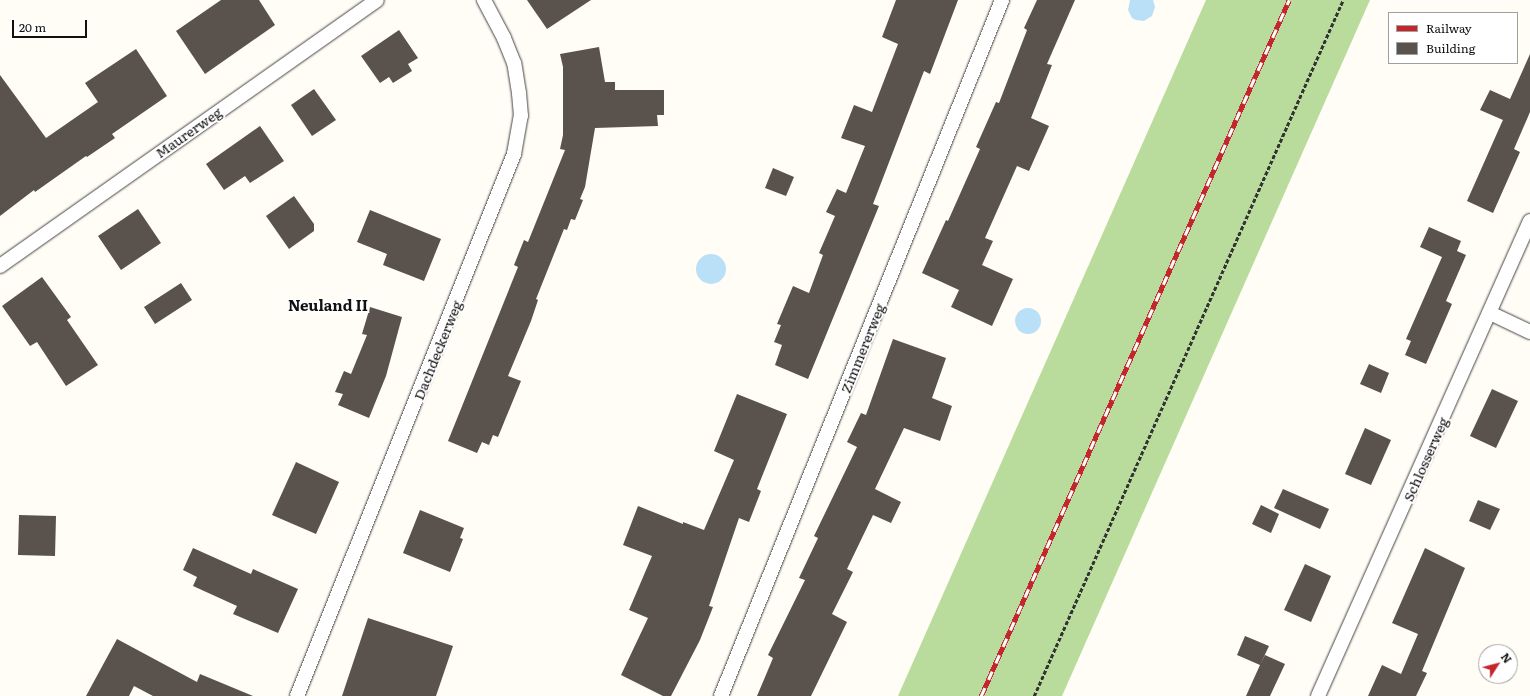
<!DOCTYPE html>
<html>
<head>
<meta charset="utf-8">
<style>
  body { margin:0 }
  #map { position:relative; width:1530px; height:696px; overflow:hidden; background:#fffdf5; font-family:Literata,serif }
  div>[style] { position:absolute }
  .forest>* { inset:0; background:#b9dc9c }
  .water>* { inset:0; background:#b9e0f7 }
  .round { border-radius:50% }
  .building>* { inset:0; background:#5a524d }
  .path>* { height:2.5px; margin-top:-1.25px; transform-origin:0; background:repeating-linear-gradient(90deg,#333 0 4px,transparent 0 6px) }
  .roads { filter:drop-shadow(0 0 1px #444) drop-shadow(0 0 1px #444) }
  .service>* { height:14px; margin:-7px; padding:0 7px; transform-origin:7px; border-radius:7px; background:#fff }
  .rail>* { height:4.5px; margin-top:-2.25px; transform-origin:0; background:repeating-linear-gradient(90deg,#fff 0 9px,#c4262e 0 18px); box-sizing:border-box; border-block:1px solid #c4262e }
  span { translate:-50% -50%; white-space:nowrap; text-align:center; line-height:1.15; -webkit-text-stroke:4px #fff; paint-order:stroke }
  .street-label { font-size:14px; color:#111 }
  .neighbourhood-label { font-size:15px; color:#111; font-weight:700 }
  .legend { position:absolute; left:1388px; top:12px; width:130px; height:52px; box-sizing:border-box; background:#fff; border:1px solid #a0a0a0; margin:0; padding:5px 7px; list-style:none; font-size:12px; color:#111 }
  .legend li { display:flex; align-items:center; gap:8px; height:20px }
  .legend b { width:20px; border:1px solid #a0a0a0 }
  .north { position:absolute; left:1478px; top:644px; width:40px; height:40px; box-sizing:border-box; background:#fff; border:1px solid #a0a0a0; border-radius:50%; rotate:54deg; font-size:11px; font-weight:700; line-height:16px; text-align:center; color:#111 }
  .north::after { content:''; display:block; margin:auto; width:14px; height:18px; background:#c4262e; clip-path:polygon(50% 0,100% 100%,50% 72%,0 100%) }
  .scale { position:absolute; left:12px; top:20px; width:75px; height:18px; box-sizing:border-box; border:2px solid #111; border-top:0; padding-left:5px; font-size:12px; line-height:14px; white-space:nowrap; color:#111; -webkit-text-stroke:3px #fff; paint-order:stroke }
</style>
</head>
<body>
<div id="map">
  <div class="forest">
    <i style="clip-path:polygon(1206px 0,1370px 0,1062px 696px,898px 696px)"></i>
  </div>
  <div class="water">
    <i style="clip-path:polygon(1130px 0,1153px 0,1155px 7px,1152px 16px,1144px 21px,1136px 20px,1132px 18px,1128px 10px)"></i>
    <i class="round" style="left:696px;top:254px;width:30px;height:30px"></i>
    <i class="round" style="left:1015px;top:308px;width:26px;height:26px"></i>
  </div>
  <div class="building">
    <i style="clip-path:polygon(221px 0,259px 0,275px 25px,205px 74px,176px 31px)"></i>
    <i style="clip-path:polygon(527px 0,591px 0,547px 29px)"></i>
    <i style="clip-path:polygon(896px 0,958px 0,930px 74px,924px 71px,873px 204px,879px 206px,808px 379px,775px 365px,782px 345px,774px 342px,781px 325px,777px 324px,793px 286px,809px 293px,823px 255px,819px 253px,835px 216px,826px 212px,837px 189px,846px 193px,865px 146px,841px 138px,854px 105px,872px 112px,898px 44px,882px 37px)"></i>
    <i style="clip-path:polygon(1037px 0,1075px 0,1047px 64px,1052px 65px,1031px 118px,1049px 126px,1029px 171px,1017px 166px,985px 238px,993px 241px,982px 265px,1013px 279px,992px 326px,951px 307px,959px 290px,922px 273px,946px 220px,948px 221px,980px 149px,976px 147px,996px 102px,999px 103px,1027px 30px,1024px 28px)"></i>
    <i style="clip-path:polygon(399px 30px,418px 58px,408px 64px,412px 71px,393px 83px,389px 77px,380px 83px,361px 56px)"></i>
    <i style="clip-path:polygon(599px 47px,605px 82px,615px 82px,615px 90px,664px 90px,664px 115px,657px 115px,658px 126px,595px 128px,585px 187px,580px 199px,583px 200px,575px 220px,571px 219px,567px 230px,564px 229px,536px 299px,538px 300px,531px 321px,508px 376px,521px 381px,498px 437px,493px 435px,489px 445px,482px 442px,477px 453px,448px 441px,518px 267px,514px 265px,524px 240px,528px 242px,565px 150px,560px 149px,563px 135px,563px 67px,560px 54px)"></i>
    <i style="clip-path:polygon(136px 49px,167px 96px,112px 134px,115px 138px,87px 157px,86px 156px,35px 192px,34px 190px,0 216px,0 75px,46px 138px,98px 102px,85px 83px)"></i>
    <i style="clip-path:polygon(1530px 54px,1530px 112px,1514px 149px,1520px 152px,1493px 213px,1467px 201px,1502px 122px,1503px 120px,1480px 110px,1490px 90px,1510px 99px)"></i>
    <i style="clip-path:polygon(314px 89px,336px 120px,312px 136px,291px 105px)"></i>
    <i style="clip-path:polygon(260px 126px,284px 161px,250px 183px,245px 176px,224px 190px,206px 164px)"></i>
    <i style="clip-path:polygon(773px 168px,794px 177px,786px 196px,765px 188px)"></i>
    <i style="clip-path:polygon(294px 196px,314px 224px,314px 231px,289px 249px,266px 216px)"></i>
    <i style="clip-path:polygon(138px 209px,161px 243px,121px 270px,98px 236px)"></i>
    <i style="clip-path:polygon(370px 210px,441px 239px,424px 281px,383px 265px,387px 254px,357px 242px)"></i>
    <i style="clip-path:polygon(1429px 227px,1461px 241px,1457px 251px,1466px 255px,1446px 301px,1452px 304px,1426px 364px,1405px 355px,1411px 341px,1406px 339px,1442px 257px,1420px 247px)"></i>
    <i style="clip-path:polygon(42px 277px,71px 317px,67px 320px,98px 365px,66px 386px,37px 342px,30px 346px,2px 306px)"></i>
    <i style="clip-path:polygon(181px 283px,192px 300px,155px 324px,144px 307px)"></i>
    <i style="clip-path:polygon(370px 307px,402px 317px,386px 376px,369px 418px,338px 405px,343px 394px,335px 392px,344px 371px,351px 374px,367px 335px,362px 334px)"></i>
    <i style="clip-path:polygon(893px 339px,946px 358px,932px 398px,952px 406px,940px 441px,904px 428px,875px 489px,901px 502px,891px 523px,873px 515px,847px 569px,853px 572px,832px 614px,847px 622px,811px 696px,757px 696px,773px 658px,768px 655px,805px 580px,799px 578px,818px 538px,814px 536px,857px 447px,847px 442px,861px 413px,866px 415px)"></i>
    <i style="clip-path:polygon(1369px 364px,1389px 373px,1381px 393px,1360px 384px)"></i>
    <i style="clip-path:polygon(1492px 389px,1518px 401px,1496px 448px,1470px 436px)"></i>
    <i style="clip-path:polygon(737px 394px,787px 414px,757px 489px,761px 491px,749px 522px,739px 518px,709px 606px,713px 607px,700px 640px,671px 696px,663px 696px,621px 675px,648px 618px,629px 610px,652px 556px,623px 545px,638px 506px,683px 524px,683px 522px,704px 530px,734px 460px,714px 451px)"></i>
    <i style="clip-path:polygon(1365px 428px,1391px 440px,1371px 485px,1345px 474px)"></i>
    <i style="clip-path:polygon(296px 462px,339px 482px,316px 534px,272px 515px)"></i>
    <i style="clip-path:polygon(1283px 489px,1329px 509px,1320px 529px,1274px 508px)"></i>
    <i style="clip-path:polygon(1478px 500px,1500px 509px,1490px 530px,1469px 521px)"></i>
    <i style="clip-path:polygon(1261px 505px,1279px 514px,1271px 533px,1252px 524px)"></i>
    <i style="clip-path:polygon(420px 510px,464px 528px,460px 538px,463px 539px,450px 572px,403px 553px)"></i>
    <i style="clip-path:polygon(19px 515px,56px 516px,55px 556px,18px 555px)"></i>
    <i style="clip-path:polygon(193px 548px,251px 574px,253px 569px,298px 589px,278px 633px,233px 614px,237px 606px,193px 586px,197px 577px,183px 570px)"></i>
    <i style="clip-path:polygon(1425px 548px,1465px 568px,1422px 671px,1427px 673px,1416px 696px,1368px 696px,1382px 665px,1401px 674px,1418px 634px,1392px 623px)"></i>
    <i style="clip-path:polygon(1305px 564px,1331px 576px,1311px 622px,1284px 610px)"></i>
    <i style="clip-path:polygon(368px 618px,453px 646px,436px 696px,342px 696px)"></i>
    <i style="clip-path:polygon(1245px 636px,1269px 646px,1260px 665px,1265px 655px,1285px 664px,1270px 696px,1246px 696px,1260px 665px,1237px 655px)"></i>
    <i style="clip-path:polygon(117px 639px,197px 682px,200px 674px,253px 696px,153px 696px,134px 686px,129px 696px,86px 696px)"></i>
  </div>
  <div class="path">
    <i style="left:1034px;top:696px;width:762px;rotate:-66.06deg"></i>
  </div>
  <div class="roads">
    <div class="service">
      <i style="left:0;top:266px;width:461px;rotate:-35.2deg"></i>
      <i style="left:1490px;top:313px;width:44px;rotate:25.4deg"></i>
      <i style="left:297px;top:696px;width:584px;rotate:-68.18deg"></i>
      <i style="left:514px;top:154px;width:39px;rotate:-80deg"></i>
      <i style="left:521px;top:116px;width:23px;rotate:-95deg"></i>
      <i style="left:519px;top:93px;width:30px;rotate:-99deg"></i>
      <i style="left:514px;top:63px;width:27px;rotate:-112deg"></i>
      <i style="left:504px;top:38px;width:43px;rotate:-117.8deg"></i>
      <i style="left:721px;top:696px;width:751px;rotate:-68.01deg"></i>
      <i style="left:1318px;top:696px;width:520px;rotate:-65.95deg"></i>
    </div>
  </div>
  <div class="rail">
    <i style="left:981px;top:696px;width:761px;rotate:-66.13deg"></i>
  </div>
  <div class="street-label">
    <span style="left:188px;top:132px;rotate:-35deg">Maurerweg</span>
    <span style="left:862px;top:348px;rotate:-68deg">Zimmererweg</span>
    <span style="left:437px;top:350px;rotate:-68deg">Dachdeckerweg</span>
    <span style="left:1425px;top:459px;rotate:-66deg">Schlosserweg</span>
  </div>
  <div class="neighbourhood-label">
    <span style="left:328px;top:305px">Neuland II</span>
  </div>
  <ul class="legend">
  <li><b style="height:5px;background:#c4262e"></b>Railway</li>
  <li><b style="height:11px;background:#5a524d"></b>Building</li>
  </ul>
  <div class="north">N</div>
  <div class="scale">20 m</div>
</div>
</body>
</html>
